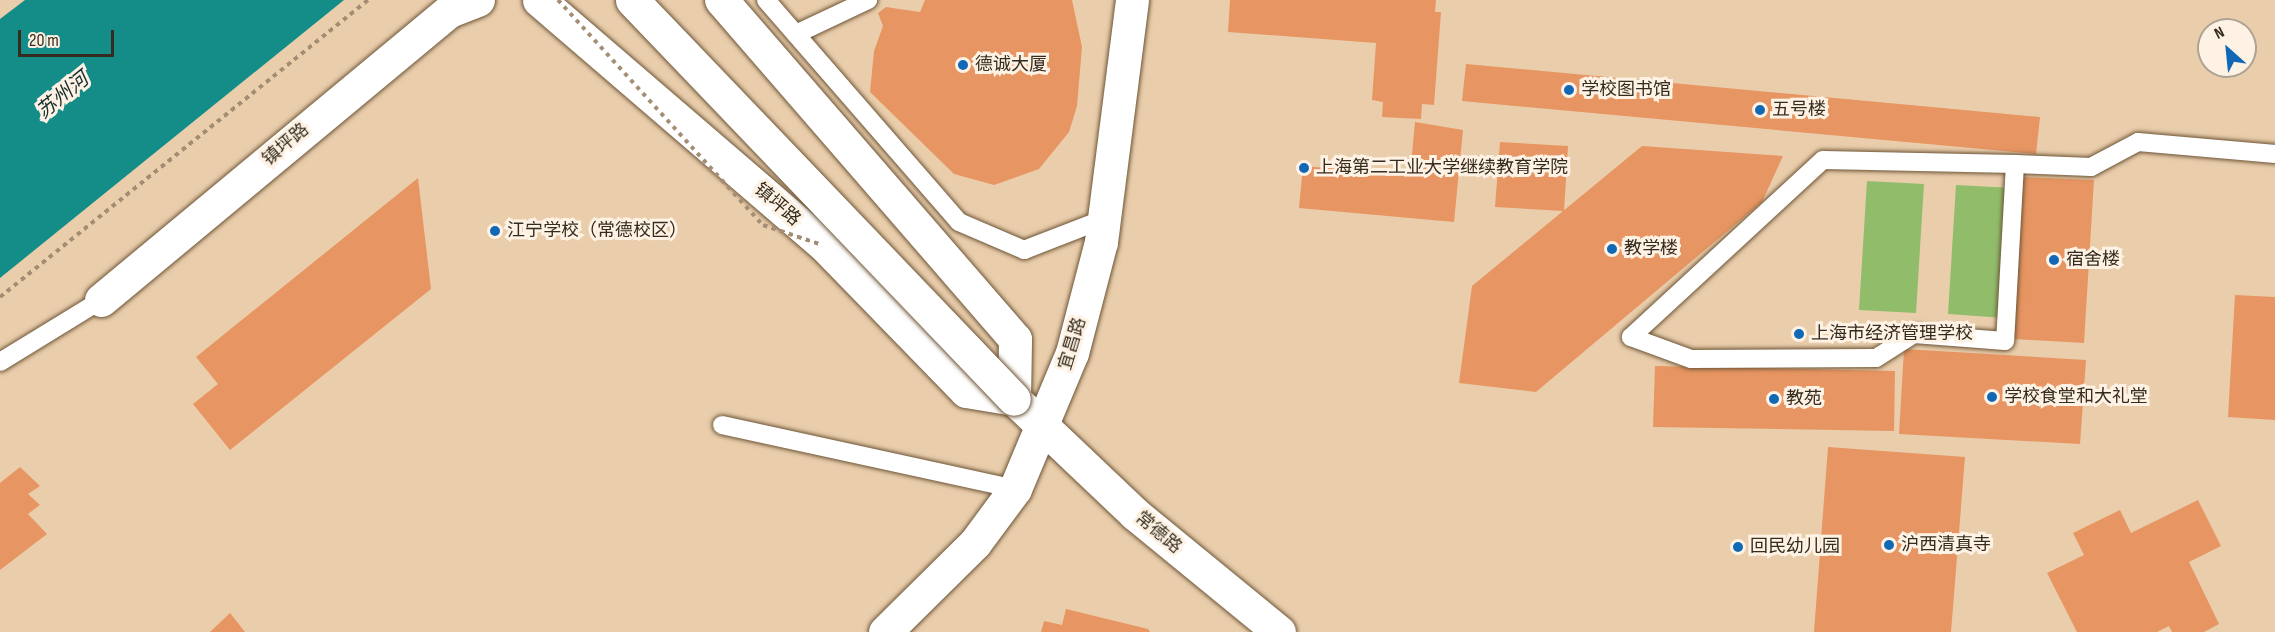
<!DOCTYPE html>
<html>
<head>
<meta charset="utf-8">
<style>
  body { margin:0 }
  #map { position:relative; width:2275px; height:632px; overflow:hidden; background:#eaceac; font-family:"Sofia Sans Condensed","Noto Sans SC",sans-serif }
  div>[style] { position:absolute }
  .green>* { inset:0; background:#91bd6b }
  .water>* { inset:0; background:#148c88 }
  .building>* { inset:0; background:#e79562 }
  .path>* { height:4px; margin-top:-2px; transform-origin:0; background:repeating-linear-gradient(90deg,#a38e74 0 4.5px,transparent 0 9px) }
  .roads { filter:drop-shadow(0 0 2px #6d5537) drop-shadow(0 0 2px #6d5537) }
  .service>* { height:18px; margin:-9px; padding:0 9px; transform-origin:9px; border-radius:9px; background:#fff }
  .minor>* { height:33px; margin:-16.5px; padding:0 16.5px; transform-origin:16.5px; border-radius:16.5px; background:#fff }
  .secondary>* { height:33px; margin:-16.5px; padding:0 16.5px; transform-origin:16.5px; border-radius:16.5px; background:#fff }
  .path-bridge>* { height:4px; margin-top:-2px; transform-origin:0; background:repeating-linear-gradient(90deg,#a38e74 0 4.5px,transparent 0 9px) }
  .bridges { filter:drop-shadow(0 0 2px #6d5537) drop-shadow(0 0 2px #6d5537) }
  .secondary-bridge>* { height:33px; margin:-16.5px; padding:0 16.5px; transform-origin:16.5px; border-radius:16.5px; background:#fff }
  .dots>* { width:16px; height:16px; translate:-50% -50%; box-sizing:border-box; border:3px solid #fef2e4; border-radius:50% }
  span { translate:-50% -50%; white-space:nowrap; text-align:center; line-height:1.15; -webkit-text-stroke:6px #fef2e4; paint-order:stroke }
  .poi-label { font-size:18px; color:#352b1e }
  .left { translate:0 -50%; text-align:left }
  .street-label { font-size:18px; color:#352b1e }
  .water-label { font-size:20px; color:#162e2d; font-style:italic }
  .north { position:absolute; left:2197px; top:18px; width:60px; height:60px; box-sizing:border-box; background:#fef2e4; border:2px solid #aea295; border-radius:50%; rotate:333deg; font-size:16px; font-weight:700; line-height:24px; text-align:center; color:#352b1e }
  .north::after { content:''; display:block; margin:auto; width:21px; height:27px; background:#1168b5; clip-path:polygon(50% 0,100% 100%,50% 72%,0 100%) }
  .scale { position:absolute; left:18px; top:30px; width:96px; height:27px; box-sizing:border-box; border:3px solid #352b1e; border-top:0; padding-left:8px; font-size:18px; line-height:21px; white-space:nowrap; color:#352b1e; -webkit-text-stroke:4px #fef2e4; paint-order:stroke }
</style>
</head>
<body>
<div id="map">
  <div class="green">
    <i style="clip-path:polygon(1867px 181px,1924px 184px,1916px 313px,1859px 310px)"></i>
    <i style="clip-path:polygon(1956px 185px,2012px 188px,2005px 318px,1948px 314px)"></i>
  </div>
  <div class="water">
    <i style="clip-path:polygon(25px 0,344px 0,0 278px,0 19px)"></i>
  </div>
  <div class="building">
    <i style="clip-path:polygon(925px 0,1072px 0,1082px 47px,1077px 106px,1069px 132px,1039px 169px,994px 185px,954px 174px,870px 92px,874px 51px,883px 26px,878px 13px,886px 7px,920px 12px)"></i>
    <i style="clip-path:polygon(1230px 0,1436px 0,1435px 12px,1441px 12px,1434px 105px,1422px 104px,1421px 119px,1382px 117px,1383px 102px,1372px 100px,1376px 43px,1228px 32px)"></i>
    <i style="clip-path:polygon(1466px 64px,2040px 117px,2036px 154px,1462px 101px)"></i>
    <i style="clip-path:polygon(1415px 122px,1463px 130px,1454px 222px,1299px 208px,1303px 166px,1410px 175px)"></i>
    <i style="clip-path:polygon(1500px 142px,1568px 146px,1564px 211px,1495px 207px)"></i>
    <i style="clip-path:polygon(1642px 146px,1783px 156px,1762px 202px,1536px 392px,1459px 383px,1472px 286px)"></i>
    <i style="clip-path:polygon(2023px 177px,2094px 180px,2084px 343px,2014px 339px)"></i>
    <i style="clip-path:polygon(418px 178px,431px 289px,230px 450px,193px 404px,218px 384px,196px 357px)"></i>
    <i style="clip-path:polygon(2235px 295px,2275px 297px,2275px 420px,2228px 417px)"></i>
    <i style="clip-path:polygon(1904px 349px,2086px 360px,2080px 444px,1899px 434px)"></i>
    <i style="clip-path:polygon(1655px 366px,1895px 371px,1894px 431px,1653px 427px)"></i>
    <i style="clip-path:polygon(1828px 447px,1965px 457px,1951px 632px,1814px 632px)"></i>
    <i style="clip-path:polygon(20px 467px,40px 486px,28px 494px,40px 505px,28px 514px,47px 534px,0 570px,0 483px)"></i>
    <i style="clip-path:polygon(2198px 500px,2221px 546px,2189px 562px,2219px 624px,2204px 632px,2172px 632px,2169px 626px,2157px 632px,2077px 632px,2047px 573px,2084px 555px,2073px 533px,2120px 510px,2131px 533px)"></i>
    <i style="clip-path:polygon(1066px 609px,1148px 629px,1150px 632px,1041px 632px,1044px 621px,1062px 625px)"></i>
    <i style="clip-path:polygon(230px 613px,245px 632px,210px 632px)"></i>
  </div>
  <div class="path">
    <i style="left:0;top:297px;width:473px;rotate:-38.9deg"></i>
  </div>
  <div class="roads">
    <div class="service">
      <i style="left:766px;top:0;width:294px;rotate:49deg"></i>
      <i style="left:959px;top:222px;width:71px;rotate:23.3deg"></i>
      <i style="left:1024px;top:250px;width:86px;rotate:-21.2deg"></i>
      <i style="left:796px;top:34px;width:80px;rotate:-25.3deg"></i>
      <i style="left:2015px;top:164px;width:177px;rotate:93.2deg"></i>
      <i style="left:2005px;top:341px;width:91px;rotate:-175.6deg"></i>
      <i style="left:1914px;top:334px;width:45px;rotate:147.7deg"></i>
      <i style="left:1876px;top:358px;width:185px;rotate:179.7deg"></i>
      <i style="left:1691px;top:359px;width:64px;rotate:-159.9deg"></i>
      <i style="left:1631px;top:337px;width:261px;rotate:-42.7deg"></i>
      <i style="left:1823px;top:160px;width:192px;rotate:1.2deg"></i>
      <i style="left:2015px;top:164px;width:76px;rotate:2.3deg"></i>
      <i style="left:2091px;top:167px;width:53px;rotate:-28deg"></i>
      <i style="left:2138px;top:142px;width:138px;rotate:5deg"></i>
      <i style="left:0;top:362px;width:119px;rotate:-31.5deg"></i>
      <i style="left:722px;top:425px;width:300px;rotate:12.3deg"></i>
    </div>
    <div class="minor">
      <i style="left:539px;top:0;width:377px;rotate:40.7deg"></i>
      <i style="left:825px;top:246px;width:202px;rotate:45.8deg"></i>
      <i style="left:966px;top:391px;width:49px;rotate:9.5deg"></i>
      <i style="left:1014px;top:399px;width:60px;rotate:-89deg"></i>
      <i style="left:1015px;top:339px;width:449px;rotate:-130.9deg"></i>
      <i style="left:101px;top:300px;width:452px;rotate:-39.7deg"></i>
      <i style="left:449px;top:11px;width:31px;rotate:-21deg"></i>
      <i style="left:885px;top:632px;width:127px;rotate:-44.7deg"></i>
      <i style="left:975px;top:543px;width:67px;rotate:-53.5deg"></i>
      <i style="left:1015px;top:489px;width:147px;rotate:-67.3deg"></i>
      <i style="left:1072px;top:353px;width:115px;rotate:-75.4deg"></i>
      <i style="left:1101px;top:242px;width:244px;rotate:-82.7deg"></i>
    </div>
    <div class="secondary">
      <i style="left:1014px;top:399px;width:167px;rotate:43.5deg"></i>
      <i style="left:1135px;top:514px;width:186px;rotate:39.3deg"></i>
    </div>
  </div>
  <div class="path-bridge">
    <i style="left:558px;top:0;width:304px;rotate:47.7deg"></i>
    <i style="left:763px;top:225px;width:59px;rotate:18.7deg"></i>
  </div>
  <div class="bridges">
    <div class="secondary-bridge">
      <i style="left:632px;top:0;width:552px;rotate:46.25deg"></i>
    </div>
  </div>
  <div class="dots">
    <i style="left:963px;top:65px;background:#1168b5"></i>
    <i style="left:1569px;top:90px;background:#1168b5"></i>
    <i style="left:1760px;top:110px;background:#1168b5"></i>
    <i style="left:1304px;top:168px;background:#1168b5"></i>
    <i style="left:495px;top:231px;background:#1168b5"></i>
    <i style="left:1612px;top:249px;background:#1168b5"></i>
    <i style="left:2054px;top:260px;background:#1168b5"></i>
    <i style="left:1799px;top:334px;background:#1168b5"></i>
    <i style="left:1992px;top:397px;background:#1168b5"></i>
    <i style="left:1774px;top:399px;background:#1168b5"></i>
    <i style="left:1889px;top:545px;background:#1168b5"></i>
    <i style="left:1738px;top:547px;background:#1168b5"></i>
  </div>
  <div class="poi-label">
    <span class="left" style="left:975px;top:65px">德诚大厦</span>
    <span class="left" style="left:1581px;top:90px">学校图书馆</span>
    <span class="left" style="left:1772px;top:110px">五号楼</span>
    <span class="left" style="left:1316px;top:168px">上海第二工业大学继续教育学院</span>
    <span class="left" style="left:507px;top:231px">江宁学校（常德校区）</span>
    <span class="left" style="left:1624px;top:249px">教学楼</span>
    <span class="left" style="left:2066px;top:260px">宿舍楼</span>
    <span class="left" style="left:1811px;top:334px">上海市经济管理学校</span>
    <span class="left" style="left:2004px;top:397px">学校食堂和大礼堂</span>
    <span class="left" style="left:1786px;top:399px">教苑</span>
    <span class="left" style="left:1901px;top:545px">沪西清真寺</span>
    <span class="left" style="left:1750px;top:547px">回民幼儿园</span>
  </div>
  <div class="street-label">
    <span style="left:286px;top:145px;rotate:-40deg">镇坪路</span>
    <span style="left:777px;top:205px;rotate:41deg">镇坪路</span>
    <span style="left:1073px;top:344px;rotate:-73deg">宜昌路</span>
    <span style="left:1158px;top:533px;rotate:40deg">常德路</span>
  </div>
  <div class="water-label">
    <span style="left:63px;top:96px;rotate:-39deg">苏州河</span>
  </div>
  <div class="north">N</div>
  <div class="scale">20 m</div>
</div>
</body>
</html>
